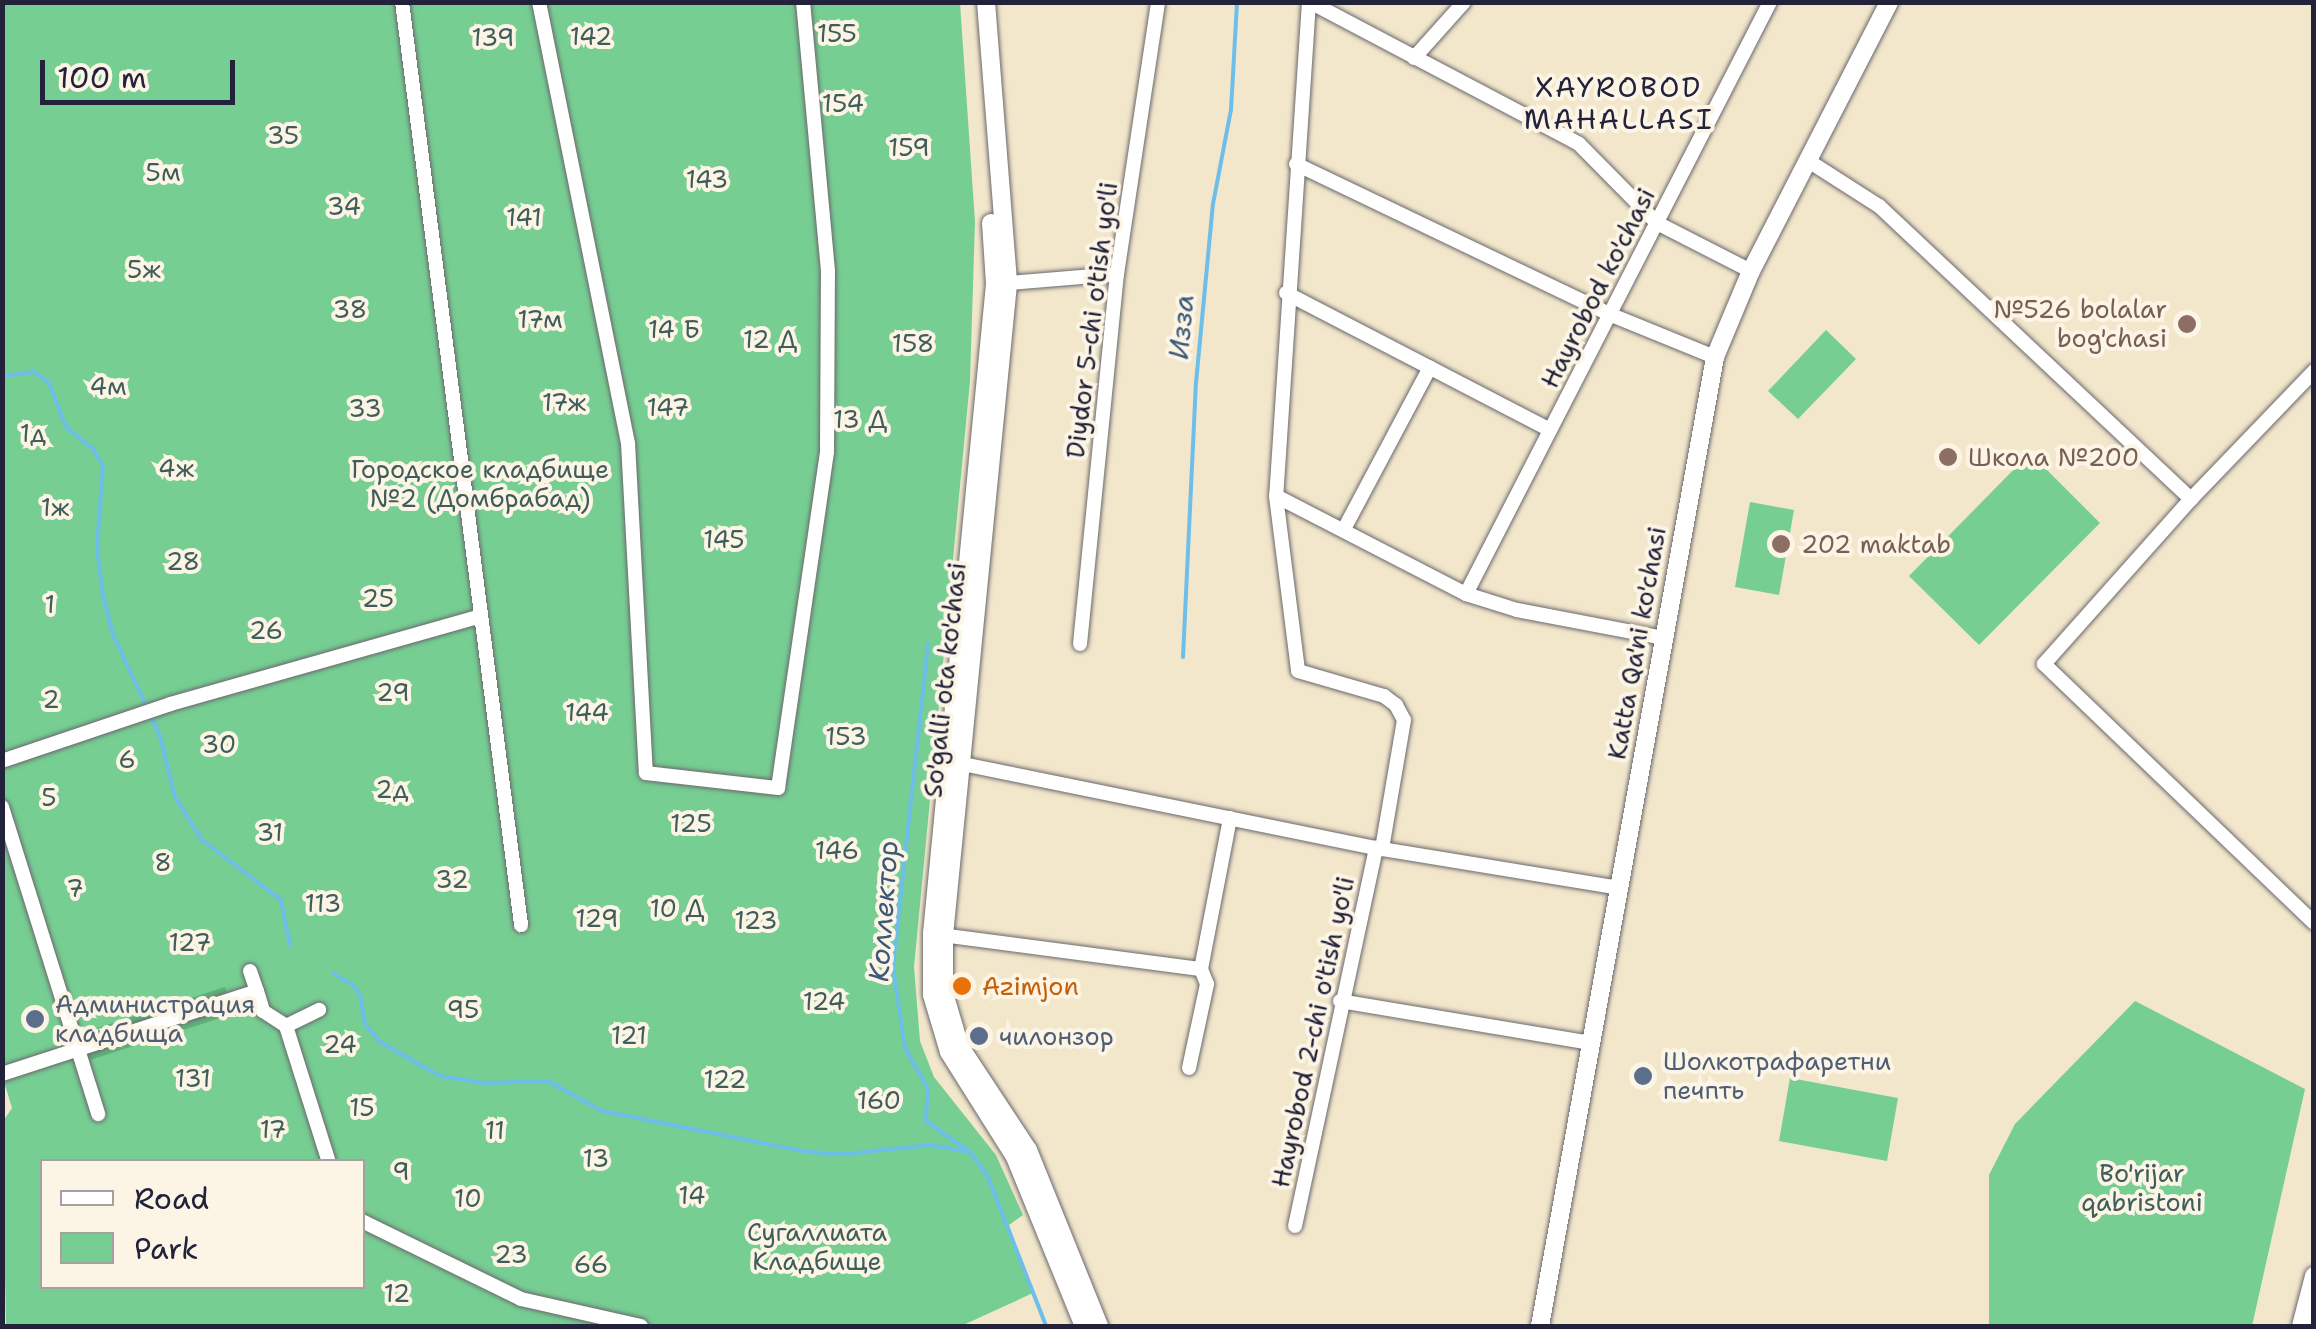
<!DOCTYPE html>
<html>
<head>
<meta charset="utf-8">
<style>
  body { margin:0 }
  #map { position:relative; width:2316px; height:1329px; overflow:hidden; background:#f2e7cb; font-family:"Shantell Sans",sans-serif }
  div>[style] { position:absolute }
  .green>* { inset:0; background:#76ce93 }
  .forest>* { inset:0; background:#60b17d }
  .stream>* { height:4px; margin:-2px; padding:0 2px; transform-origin:2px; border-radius:2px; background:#6dbee9 }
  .roads { filter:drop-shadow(0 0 2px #6b676d) drop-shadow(0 0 2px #6b676d) }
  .street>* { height:14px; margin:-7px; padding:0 7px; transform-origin:7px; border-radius:7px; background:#fff }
  .secondary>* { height:18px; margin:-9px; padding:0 9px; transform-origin:9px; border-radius:9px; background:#fff }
  .dots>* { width:28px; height:28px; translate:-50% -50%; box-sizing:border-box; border:5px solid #fcf5e5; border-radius:50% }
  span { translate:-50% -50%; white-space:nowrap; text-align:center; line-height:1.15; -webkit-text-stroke:8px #fcf5e5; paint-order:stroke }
  .park-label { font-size:25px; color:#3f5e5a }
  .street-label { font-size:25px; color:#22223b }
  .education-label { font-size:25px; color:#785e54 }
  .right { translate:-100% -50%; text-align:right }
  .left { translate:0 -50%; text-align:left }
  .food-label { font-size:25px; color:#c56008 }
  .service-label { font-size:25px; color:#4e5e75 }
  .neighbourhood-label { font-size:28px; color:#22223b; letter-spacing:2.5px }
  .water-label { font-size:28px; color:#3c5978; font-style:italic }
  .frame { position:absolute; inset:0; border:5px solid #22223b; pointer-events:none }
  .legend { position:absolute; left:40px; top:1159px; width:325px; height:130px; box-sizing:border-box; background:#fcf5e5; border:2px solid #a5a1a1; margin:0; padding:12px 18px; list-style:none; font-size:30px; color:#22223b }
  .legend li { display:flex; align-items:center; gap:20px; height:50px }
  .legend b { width:50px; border:2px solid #a5a1a1 }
  .scale { position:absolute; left:40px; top:60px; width:195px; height:45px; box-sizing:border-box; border:5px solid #22223b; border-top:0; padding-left:12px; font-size:30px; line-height:35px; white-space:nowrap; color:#22223b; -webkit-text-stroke:8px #fcf5e5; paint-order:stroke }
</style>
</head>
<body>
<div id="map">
  <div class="green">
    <i style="clip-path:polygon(evenodd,3px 3px,960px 3px,975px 222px,970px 381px,914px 967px,920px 1041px,934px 1077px,996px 1155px,1023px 1215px,1009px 1225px,1033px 1293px,961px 1326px,6px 1326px,2px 1123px,12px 1108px,2px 1075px,3px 3px,42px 1162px,362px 1162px,362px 1286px,42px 1286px,42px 1162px)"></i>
    <i style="clip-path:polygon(1826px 330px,1856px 359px,1798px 419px,1768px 391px)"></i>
    <i style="clip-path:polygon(2030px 453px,2100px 523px,1979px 645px,1909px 576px)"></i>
    <i style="clip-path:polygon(1750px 502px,1794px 510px,1779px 595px,1735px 587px)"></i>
    <i style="clip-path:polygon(2135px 1001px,2305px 1089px,2252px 1326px,1989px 1326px,1989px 1175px,2015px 1124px)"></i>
    <i style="clip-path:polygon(1790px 1078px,1898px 1098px,1887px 1161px,1779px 1141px)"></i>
  </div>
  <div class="forest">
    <i style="clip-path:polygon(225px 987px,227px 993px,84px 1040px,82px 1033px)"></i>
    <i style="clip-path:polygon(231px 1007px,233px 1014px,90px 1060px,88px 1053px)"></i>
  </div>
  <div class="stream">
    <i style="left:2px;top:376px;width:32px;rotate:-7deg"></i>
    <i style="left:34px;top:372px;width:19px;rotate:36deg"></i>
    <i style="left:49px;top:383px;width:47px;rotate:68.9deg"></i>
    <i style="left:66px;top:427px;width:35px;rotate:39deg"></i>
    <i style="left:93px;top:449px;width:20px;rotate:60deg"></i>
    <i style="left:103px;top:466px;width:81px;rotate:94.2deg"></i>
    <i style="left:97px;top:547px;width:48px;rotate:82.9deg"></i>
    <i style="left:103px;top:595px;width:38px;rotate:76deg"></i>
    <i style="left:112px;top:632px;width:115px;rotate:65.2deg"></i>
    <i style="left:160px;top:736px;width:63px;rotate:76.2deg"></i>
    <i style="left:175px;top:797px;width:51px;rotate:57.9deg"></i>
    <i style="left:202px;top:840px;width:99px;rotate:37.2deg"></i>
    <i style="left:281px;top:900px;width:46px;rotate:78.7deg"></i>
    <i style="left:928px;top:644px;width:326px;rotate:96.2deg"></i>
    <i style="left:893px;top:968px;width:81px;rotate:81.5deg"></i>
    <i style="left:905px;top:1048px;width:47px;rotate:60.7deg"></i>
    <i style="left:928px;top:1089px;width:32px;rotate:94deg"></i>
    <i style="left:926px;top:1121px;width:54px;rotate:35.2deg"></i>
    <i style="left:970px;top:1152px;width:31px;rotate:54deg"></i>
    <i style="left:988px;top:1177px;width:160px;rotate:68.7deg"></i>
    <i style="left:1183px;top:657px;width:274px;rotate:-87.3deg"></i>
    <i style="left:1196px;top:383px;width:180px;rotate:-84.6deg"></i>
    <i style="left:1213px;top:204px;width:96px;rotate:-79.2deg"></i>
    <i style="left:1231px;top:110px;width:108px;rotate:-86.8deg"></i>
    <i style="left:333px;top:973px;width:23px;rotate:31deg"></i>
    <i style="left:353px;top:985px;width:12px;rotate:55deg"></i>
    <i style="left:360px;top:995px;width:29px;rotate:80deg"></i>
    <i style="left:365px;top:1024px;width:23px;rotate:50deg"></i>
    <i style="left:380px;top:1042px;width:69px;rotate:29.5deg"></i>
    <i style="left:440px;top:1076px;width:45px;rotate:9deg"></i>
    <i style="left:484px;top:1083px;width:64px;rotate:-1.8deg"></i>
    <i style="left:548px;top:1081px;width:62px;rotate:29.1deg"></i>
    <i style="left:602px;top:1111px;width:210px;rotate:11.3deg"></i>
    <i style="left:808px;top:1152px;width:37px;rotate:3deg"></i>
    <i style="left:845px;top:1154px;width:85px;rotate:-6deg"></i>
    <i style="left:930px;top:1145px;width:36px;rotate:10deg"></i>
  </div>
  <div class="roads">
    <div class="street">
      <i style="left:402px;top:2px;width:931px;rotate:82.65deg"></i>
      <i style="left:539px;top:2px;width:450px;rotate:78.6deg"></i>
      <i style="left:628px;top:443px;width:330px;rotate:86.9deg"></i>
      <i style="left:646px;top:773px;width:133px;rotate:6.5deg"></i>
      <i style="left:778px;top:788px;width:340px;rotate:-81.7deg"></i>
      <i style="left:827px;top:452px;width:181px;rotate:-89.7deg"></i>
      <i style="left:828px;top:271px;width:270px;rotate:-95.3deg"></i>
      <i style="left:1309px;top:2px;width:495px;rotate:93.8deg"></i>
      <i style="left:1276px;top:496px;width:176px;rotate:82.8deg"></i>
      <i style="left:1298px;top:671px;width:90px;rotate:16.2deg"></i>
      <i style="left:1384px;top:696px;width:15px;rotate:37deg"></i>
      <i style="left:1396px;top:705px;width:17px;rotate:62deg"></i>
      <i style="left:1404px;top:720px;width:131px;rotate:99.7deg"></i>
      <i style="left:1310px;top:2px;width:304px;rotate:27.8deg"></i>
      <i style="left:1579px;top:144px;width:111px;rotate:45.4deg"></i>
      <i style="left:1657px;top:223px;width:106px;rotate:27.1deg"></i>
      <i style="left:1414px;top:58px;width:75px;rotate:-48.2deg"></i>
      <i style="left:1807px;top:160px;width:85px;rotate:32.6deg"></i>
      <i style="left:1879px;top:206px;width:428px;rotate:43.2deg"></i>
      <i style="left:2191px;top:499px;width:221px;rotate:131.7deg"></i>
      <i style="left:2044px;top:664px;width:374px;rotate:43.8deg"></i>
      <i style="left:1296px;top:164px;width:347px;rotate:25.6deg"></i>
      <i style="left:1609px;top:314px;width:114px;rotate:22.1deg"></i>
      <i style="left:998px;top:284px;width:119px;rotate:-4.8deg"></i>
      <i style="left:1286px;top:293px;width:297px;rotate:27.4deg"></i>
      <i style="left:1276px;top:496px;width:214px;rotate:27.3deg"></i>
      <i style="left:1466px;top:594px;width:53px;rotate:17.4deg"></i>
      <i style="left:1517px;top:610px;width:150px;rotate:10.8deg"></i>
      <i style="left:2191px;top:499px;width:178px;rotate:-46.1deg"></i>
      <i style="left:1344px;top:529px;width:183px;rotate:-62deg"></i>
      <i style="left:1466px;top:594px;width:665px;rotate:-62.82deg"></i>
      <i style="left:1080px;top:644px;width:372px;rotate:-84.3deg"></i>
      <i style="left:1117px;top:274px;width:275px;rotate:-81.4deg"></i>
      <i style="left:2px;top:761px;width:177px;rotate:-18.7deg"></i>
      <i style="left:170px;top:704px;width:322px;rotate:-15.8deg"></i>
      <i style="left:953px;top:762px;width:432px;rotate:11.5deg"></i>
      <i style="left:1376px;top:848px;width:247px;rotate:9.3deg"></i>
      <i style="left:2px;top:807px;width:322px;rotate:72.6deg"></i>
      <i style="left:934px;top:934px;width:269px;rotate:7.5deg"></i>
      <i style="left:250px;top:971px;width:21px;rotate:71deg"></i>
      <i style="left:1340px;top:1001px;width:255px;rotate:9.5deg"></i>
      <i style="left:286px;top:1026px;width:37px;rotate:-26deg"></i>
      <i style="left:1189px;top:1068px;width:86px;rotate:-77.9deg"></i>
      <i style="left:1207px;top:984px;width:16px;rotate:-112deg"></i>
      <i style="left:1201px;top:969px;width:154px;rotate:-79.1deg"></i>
      <i style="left:2px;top:1074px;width:268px;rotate:-18deg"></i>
      <i style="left:257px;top:991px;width:21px;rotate:73deg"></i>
      <i style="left:263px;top:1011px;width:27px;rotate:33deg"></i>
      <i style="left:286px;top:1026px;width:143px;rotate:72.5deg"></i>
      <i style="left:362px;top:1221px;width:177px;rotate:26.1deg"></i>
      <i style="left:521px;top:1299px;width:123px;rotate:12.7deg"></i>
      <i style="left:1295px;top:1226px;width:387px;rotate:-77.9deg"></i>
    </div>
    <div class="secondary">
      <i style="left:986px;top:2px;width:283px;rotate:85.5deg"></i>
      <i style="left:1008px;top:284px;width:654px;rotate:95.61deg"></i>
      <i style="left:944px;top:935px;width:58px;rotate:90deg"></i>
      <i style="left:944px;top:993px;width:56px;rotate:73.5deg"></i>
      <i style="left:960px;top:1047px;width:123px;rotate:56.6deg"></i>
      <i style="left:1028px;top:1150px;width:190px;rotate:68deg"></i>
      <i style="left:991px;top:223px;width:61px;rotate:86.2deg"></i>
      <i style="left:995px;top:284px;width:652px;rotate:95.54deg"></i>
      <i style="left:932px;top:933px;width:62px;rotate:90deg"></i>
      <i style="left:932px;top:995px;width:59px;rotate:73.4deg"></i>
      <i style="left:949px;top:1052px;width:124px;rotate:57.8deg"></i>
      <i style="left:1015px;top:1157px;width:183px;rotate:67.8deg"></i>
      <i style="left:1540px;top:1326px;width:985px;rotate:-79.76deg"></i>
      <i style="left:1715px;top:357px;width:93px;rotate:-67.3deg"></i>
      <i style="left:1751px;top:271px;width:302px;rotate:-62.8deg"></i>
      <i style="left:2301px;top:1326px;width:52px;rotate:-75.4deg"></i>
    </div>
  </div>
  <div class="dots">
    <i style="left:2187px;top:324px;background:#8d6e63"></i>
    <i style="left:1948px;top:457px;background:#8d6e63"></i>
    <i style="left:1781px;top:544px;background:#8d6e63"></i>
    <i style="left:962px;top:986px;background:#e8710a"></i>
    <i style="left:35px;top:1019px;background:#5c6f8a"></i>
    <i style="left:979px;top:1036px;background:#5c6f8a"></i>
    <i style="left:1643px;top:1076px;background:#5c6f8a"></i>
  </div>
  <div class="park-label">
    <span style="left:837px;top:33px">155</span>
    <span style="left:591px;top:36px">142</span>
    <span style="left:493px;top:37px">139</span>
    <span style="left:843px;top:103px">154</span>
    <span style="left:283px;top:135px">35</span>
    <span style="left:909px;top:147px">159</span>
    <span style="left:163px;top:172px">5м</span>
    <span style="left:707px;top:179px">143</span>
    <span style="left:344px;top:206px">34</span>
    <span style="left:524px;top:217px">141</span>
    <span style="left:144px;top:269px">5ж</span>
    <span style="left:350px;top:309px">38</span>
    <span style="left:540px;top:319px">17м</span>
    <span style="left:674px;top:329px">14 Б</span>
    <span style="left:770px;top:339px">12 Д</span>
    <span style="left:913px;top:343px">158</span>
    <span style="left:108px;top:386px">4м</span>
    <span style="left:564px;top:402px">17ж</span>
    <span style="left:668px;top:407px">147</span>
    <span style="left:365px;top:408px">33</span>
    <span style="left:860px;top:419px">13 Д</span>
    <span style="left:33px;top:433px">1д</span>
    <span style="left:176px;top:468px">4ж</span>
    <span style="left:480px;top:484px">Городское кладбище<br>№2 (Домбрабад)</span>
    <span style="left:55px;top:507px">1ж</span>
    <span style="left:724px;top:539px">145</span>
    <span style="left:183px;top:561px">28</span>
    <span style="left:378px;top:598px">25</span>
    <span style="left:50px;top:604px">1</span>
    <span style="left:266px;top:630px">26</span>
    <span style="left:393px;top:692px">29</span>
    <span style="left:51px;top:699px">2</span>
    <span style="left:587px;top:712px">144</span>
    <span style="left:846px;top:736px">153</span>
    <span style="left:219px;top:744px">30</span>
    <span style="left:127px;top:759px">6</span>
    <span style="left:392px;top:789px">2д</span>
    <span style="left:49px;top:797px">5</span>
    <span style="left:691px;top:823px">125</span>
    <span style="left:270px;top:832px">31</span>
    <span style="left:837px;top:850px">146</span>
    <span style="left:163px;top:862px">8</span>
    <span style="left:452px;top:879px">32</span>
    <span style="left:75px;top:888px">7</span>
    <span style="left:323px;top:903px">113</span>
    <span style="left:677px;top:908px">10 Д</span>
    <span style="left:597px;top:918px">129</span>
    <span style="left:756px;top:920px">123</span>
    <span style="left:190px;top:942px">127</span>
    <span style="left:824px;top:1001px">124</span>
    <span style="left:463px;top:1009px">95</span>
    <span style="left:629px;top:1035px">121</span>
    <span style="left:340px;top:1044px">24</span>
    <span style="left:193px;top:1078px">131</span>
    <span style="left:725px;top:1079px">122</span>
    <span style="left:879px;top:1100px">160</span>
    <span style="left:362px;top:1107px">15</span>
    <span style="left:273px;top:1129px">17</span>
    <span style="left:495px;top:1130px">11</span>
    <span style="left:596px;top:1158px">13</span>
    <span style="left:401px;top:1171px">9</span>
    <span style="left:2142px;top:1188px">Bo'rijar<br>qabristoni</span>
    <span style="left:692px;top:1195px">14</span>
    <span style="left:468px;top:1198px">10</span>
    <span style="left:817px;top:1247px">Сугаллиата<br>Кладбище</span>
    <span style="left:511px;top:1254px">23</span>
    <span style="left:591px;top:1264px">66</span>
    <span style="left:397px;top:1293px">12</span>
  </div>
  <div class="street-label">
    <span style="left:1598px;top:288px;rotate:-63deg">Hayrobod ko'chasi</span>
    <span style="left:1092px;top:320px;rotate:-83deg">Diydor 5-chi o'tish yo'li</span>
    <span style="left:1637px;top:643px;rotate:-80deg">Katta Qa'ni ko'chasi</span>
    <span style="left:945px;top:680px;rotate:-84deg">So'galli ota ko'chasi</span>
    <span style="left:1313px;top:1032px;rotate:-78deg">Hayrobod 2-chi o'tish yo'li</span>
  </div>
  <div class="education-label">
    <span class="right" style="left:2167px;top:324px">№526 bolalar<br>bog'chasi</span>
    <span class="left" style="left:1968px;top:457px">Школа №200</span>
    <span class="left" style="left:1801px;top:544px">202 maktab</span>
  </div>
  <div class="food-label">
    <span class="left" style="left:982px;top:986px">Azimjon</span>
  </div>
  <div class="service-label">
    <span class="left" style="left:55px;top:1019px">Администрация<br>кладбища</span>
    <span class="left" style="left:999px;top:1036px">чилонзор</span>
    <span class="left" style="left:1663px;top:1076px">Шолкотрафаретни<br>печпть</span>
  </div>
  <div class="neighbourhood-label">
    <span style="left:1619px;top:103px">XAYROBOD<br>MAHALLASI</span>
  </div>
  <div class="water-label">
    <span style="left:1181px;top:327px;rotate:-85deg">Изза</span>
    <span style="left:883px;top:911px;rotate:-86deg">Коллектор</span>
  </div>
  <div class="frame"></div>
  <ul class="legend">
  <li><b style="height:12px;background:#fff"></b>Road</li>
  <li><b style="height:28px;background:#76ce93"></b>Park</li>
  </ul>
  <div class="scale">100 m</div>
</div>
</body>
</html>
